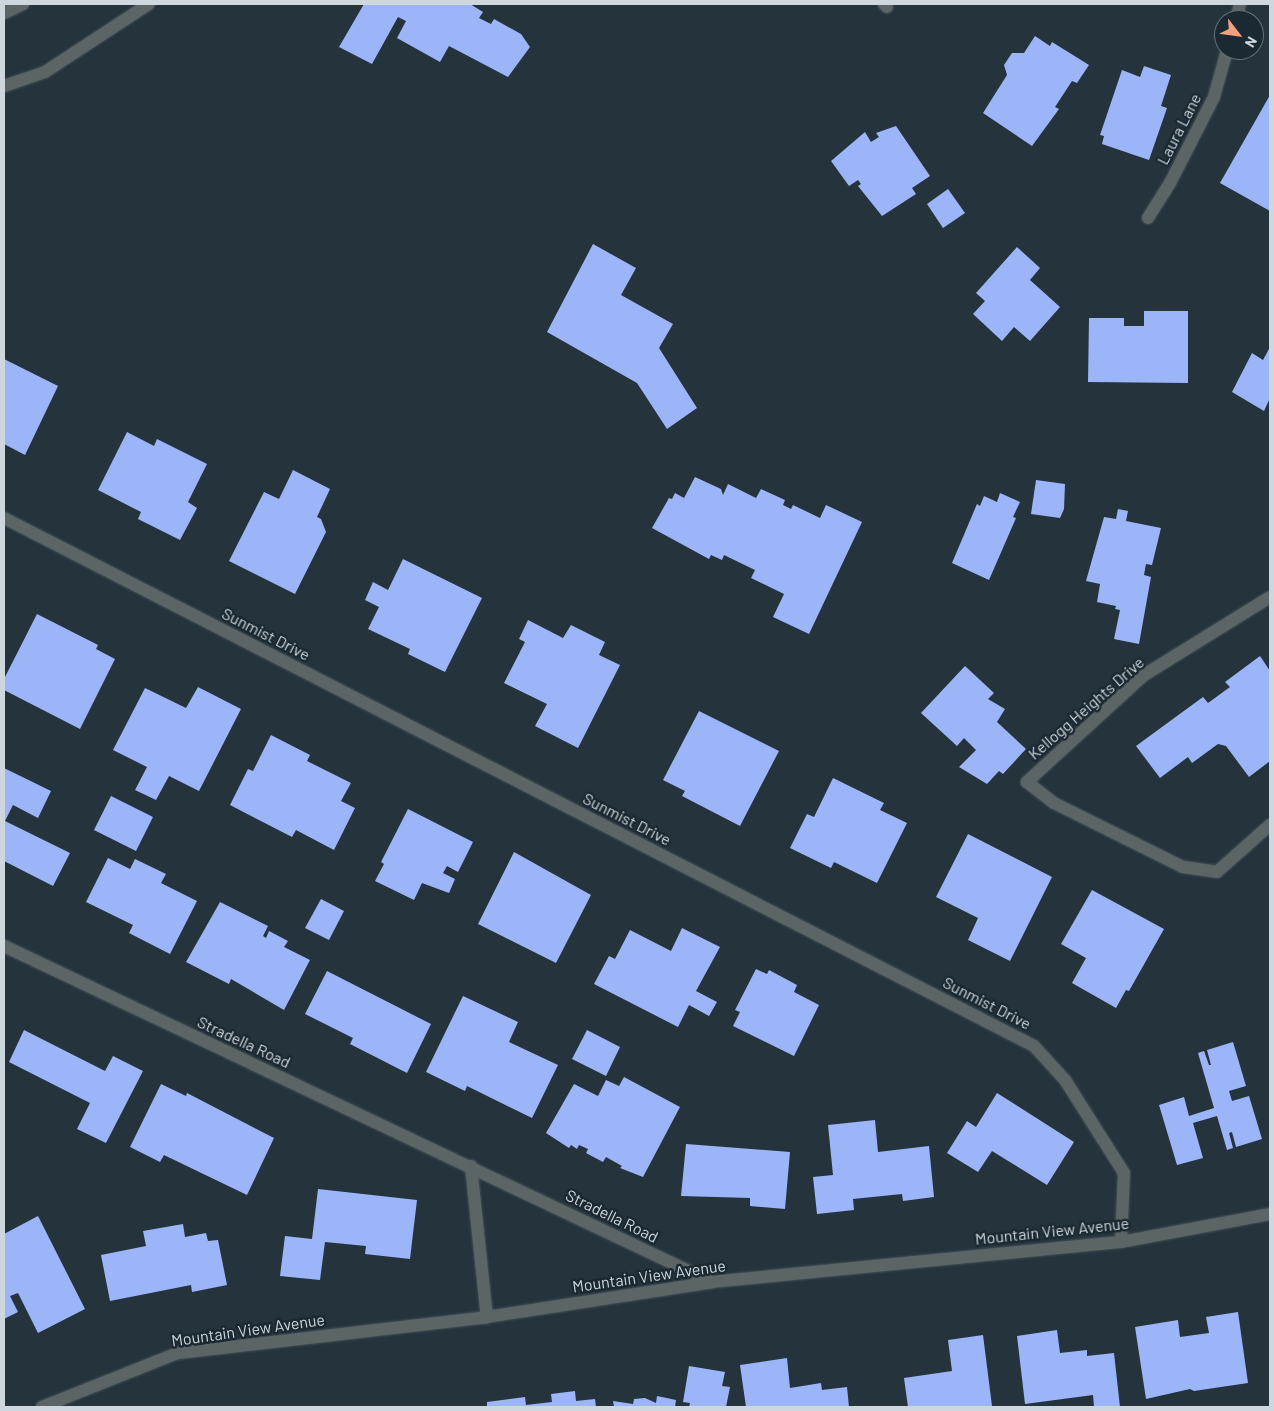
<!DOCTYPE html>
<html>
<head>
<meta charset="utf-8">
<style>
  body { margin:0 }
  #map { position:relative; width:1274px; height:1411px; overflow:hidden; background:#25343c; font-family:Barlow,sans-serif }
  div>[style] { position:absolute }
  .building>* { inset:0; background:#9cb5f9 }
  .roads { filter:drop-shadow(0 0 1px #435159) drop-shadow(0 0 1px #435159) }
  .minor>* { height:12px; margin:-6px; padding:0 6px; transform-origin:6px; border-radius:6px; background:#5c6566 }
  span { translate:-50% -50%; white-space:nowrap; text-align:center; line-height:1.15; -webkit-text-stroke:5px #1b2932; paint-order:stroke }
  .street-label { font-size:16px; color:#ced7dd }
  .frame { position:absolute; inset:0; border:5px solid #ced7dd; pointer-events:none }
  .north { position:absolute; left:1214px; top:10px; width:50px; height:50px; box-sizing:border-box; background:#1b2932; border:1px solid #636f76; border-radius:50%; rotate:120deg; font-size:14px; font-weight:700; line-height:20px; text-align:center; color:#ced7dd }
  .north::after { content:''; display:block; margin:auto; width:18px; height:22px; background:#f2a07f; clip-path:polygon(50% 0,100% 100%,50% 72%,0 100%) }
</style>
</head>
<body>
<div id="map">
  <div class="building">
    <i style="clip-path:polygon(364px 4px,470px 4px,483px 12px,479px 18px,491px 24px,494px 19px,521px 34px,530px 47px,508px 77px,449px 46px,440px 62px,397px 38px,406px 21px,398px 17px,372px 64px,339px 47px)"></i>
    <i style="clip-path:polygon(1035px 36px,1050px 46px,1052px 42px,1089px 65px,1077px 83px,1072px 81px,1055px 107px,1059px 109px,1032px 146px,983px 113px,1007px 75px,1004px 65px,1012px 53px,1024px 53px)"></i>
    <i style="clip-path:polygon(1144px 66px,1171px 75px,1161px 106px,1167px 108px,1149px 160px,1102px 144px,1104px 136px,1100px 135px,1122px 70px,1140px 77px)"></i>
    <i style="clip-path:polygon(1270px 95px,1270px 211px,1220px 183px)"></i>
    <i style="clip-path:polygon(896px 126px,930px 176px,912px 188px,916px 194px,882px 216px,858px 186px,861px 184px,858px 180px,849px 186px,831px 161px,865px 132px,871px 142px,879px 137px,876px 133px)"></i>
    <i style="clip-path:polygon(948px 189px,965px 213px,943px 228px,927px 204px)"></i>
    <i style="clip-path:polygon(593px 244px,636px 268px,621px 295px,673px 324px,659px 348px,697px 408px,667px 429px,637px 383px,547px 332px)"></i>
    <i style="clip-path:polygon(1017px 247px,1040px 268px,1030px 280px,1060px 307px,1030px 341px,1014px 327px,1002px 341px,973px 314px,985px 301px,976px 293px)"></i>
    <i style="clip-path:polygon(1144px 311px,1188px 311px,1188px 383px,1088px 382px,1089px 318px,1124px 318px,1124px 326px,1144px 326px)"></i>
    <i style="clip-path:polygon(1270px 347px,1270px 398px,1264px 411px,1232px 392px,1252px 353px,1263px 360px)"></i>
    <i style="clip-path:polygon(4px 359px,58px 386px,25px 455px,4px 444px)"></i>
    <i style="clip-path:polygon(127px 432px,154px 446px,157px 439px,207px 464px,188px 502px,197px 508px,180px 540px,138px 519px,141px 512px,98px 490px)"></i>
    <i style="clip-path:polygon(293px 470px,330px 489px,317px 517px,321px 519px,326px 532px,295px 594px,229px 561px,264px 492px,279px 499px)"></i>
    <i style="clip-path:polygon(695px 477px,721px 489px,723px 495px,728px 484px,756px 498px,761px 489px,785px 500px,783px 505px,791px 509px,793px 505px,820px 518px,826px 505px,862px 522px,809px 634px,773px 617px,784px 594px,751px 578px,755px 570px,724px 555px,722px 560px,711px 555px,709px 559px,652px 528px,669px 498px,672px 499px,675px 493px,684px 498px)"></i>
    <i style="clip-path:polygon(1036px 480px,1065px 484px,1064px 509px,1060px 518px,1031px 514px)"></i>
    <i style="clip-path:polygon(1000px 493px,1020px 502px,1013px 517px,1016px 518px,989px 580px,952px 563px,977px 504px,980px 506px,984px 496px,997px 502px)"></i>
    <i style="clip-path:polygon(1118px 509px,1128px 511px,1126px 521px,1161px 528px,1152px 565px,1146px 564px,1144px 575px,1151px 577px,1139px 644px,1114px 639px,1120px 610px,1115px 609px,1116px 606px,1097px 602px,1100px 584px,1086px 581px,1104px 517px,1116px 519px)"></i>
    <i style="clip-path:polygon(403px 559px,482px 598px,445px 672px,408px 654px,410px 649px,368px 629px,379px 607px,365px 600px,373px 582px,388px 590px)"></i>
    <i style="clip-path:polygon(37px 614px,98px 645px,96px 649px,115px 659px,80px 729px,4px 690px,4px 679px)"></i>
    <i style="clip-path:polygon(528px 620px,563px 638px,571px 625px,605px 642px,599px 655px,620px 665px,578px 748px,535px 726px,547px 704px,504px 683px,525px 642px,519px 639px)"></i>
    <i style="clip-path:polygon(1260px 656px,1270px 671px,1270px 761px,1249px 777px,1226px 746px,1218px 744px,1192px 763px,1188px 757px,1160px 778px,1136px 746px,1203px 697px,1208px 703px,1230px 687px,1225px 682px)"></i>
    <i style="clip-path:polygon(965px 666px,994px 693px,988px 699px,1005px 709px,997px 722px,1026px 749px,1003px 774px,999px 771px,987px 784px,959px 767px,976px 750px,964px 738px,957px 746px,921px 713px)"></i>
    <i style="clip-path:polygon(198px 687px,241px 709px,199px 791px,169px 776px,156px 800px,135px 790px,147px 767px,113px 750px,145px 688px,186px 708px)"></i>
    <i style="clip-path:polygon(699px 711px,779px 751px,740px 826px,682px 796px,685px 791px,663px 780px)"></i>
    <i style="clip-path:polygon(271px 735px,310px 755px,307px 761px,351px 783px,341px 801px,355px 808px,334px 850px,296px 830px,292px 837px,230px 805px,248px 769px,253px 771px)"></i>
    <i style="clip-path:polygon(4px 768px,51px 791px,38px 818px,13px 805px,5px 821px,70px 853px,53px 886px,4px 861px)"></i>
    <i style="clip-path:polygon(833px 778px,884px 803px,880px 810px,907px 823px,877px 883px,834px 862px,831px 868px,790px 848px,807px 814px,814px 817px)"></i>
    <i style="clip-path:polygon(111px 796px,153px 817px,136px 851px,94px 830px)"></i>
    <i style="clip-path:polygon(408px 809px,473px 842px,458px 872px,447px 866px,443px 873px,455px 879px,449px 893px,422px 883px,414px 900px,375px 881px,384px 864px,381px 862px)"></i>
    <i style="clip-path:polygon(968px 834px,1052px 877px,1010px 961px,968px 940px,978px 918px,936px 897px)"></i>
    <i style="clip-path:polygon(514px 852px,591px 895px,556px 963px,478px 924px)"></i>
    <i style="clip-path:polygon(108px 858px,130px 869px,135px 859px,166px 874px,161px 883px,197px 901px,170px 954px,129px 933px,133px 925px,86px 902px)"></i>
    <i style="clip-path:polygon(1092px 890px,1164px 929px,1129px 991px,1126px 990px,1116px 1008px,1072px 983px,1086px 958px,1061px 944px)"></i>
    <i style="clip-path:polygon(321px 899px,344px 911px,329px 940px,305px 928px)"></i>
    <i style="clip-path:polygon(220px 902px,268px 926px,263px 936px,266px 938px,269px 931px,288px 941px,284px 947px,310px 960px,284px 1010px,231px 979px,229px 984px,186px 962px)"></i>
    <i style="clip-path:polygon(682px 928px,720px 947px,696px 991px,717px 1002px,709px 1016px,689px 1005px,678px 1027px,594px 984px,609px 956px,615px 959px,630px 930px,671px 951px)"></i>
    <i style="clip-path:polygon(756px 969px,767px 974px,769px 970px,797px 985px,794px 992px,819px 1005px,794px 1056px,733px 1026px,740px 1012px,735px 1010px)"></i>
    <i style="clip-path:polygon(327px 971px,431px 1024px,407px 1073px,350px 1044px,353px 1038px,305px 1014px)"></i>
    <i style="clip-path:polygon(463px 996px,518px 1022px,509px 1042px,558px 1065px,532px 1118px,467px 1086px,465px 1091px,426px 1072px)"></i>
    <i style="clip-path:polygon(24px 1030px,105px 1071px,113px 1056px,143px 1071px,106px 1143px,77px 1129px,90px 1103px,9px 1062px)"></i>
    <i style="clip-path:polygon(587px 1030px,620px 1047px,606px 1076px,572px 1059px)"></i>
    <i style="clip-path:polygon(1233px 1042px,1246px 1086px,1229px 1091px,1232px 1101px,1249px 1096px,1262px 1139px,1236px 1147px,1232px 1132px,1229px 1133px,1233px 1148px,1227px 1150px,1217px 1116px,1193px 1123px,1203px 1158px,1177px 1165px,1159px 1105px,1184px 1097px,1189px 1116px,1214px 1108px,1198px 1053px,1204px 1051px,1209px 1065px,1211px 1065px,1207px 1050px)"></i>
    <i style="clip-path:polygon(624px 1077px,680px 1107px,643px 1177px,620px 1168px,622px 1166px,606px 1157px,603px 1162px,586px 1153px,588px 1149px,579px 1145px,577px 1149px,571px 1145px,569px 1148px,546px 1133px,574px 1084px,598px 1096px,606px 1080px,619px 1086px)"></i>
    <i style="clip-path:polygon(161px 1084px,186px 1096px,187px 1093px,274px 1138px,247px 1195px,164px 1155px,160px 1162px,130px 1147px)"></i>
    <i style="clip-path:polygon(997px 1093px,1074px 1142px,1047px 1185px,992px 1151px,978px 1172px,947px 1153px,967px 1121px,976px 1127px)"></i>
    <i style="clip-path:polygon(875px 1120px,878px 1152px,929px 1146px,934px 1197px,903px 1201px,902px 1194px,853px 1199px,854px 1210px,817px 1214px,813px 1177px,833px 1175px,828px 1125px)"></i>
    <i style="clip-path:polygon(686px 1144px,790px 1152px,785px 1209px,750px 1206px,750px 1198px,681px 1196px)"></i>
    <i style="clip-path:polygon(318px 1189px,417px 1200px,410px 1259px,365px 1254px,366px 1246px,325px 1242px,320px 1280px,280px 1276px,285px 1236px,312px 1239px)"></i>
    <i style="clip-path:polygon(38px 1216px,85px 1309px,38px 1333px,18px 1293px,10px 1296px,18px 1312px,4px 1319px,4px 1234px)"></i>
    <i style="clip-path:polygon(183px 1224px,185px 1237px,206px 1233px,208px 1241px,218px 1240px,227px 1285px,192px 1292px,191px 1285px,110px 1301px,101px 1255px,146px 1246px,143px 1231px)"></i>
    <i style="clip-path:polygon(1238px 1312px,1248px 1383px,1194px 1391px,1190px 1389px,1146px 1399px,1135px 1327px,1178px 1320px,1180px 1337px,1209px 1333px,1206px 1317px)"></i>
    <i style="clip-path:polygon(1057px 1330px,1060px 1353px,1087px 1350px,1087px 1356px,1114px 1353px,1120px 1407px,1094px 1407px,1093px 1395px,1025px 1404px,1017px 1336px)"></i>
    <i style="clip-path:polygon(983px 1335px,992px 1406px,908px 1407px,904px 1378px,952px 1371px,948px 1340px)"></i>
    <i style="clip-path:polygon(787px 1358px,790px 1388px,821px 1383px,822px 1390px,847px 1387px,849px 1407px,746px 1407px,740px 1365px)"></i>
    <i style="clip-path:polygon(689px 1366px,725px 1372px,722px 1386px,730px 1387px,726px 1407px,689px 1407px,690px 1403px,683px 1402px)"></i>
    <i style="clip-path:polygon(575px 1391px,576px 1401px,595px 1399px,596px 1407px,487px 1407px,487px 1402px,525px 1397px,526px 1405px,552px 1402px,551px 1394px)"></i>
    <i style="clip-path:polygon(657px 1396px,676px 1400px,675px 1407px,614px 1407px,613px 1401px,633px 1404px,634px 1399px,645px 1398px,656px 1403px)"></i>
  </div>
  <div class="roads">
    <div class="minor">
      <i style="left:884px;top:4px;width:4px;rotate:45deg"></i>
      <i style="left:4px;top:13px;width:21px;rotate:-25deg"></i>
      <i style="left:1236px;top:20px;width:16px;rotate:-76deg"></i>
      <i style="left:4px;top:86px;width:43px;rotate:-18.9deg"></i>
      <i style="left:45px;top:72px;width:124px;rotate:-33.2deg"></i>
      <i style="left:1148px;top:218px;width:41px;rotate:-57.8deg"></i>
      <i style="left:1170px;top:183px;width:97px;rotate:-62.9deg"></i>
      <i style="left:1214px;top:97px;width:49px;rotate:-74.5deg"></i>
      <i style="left:4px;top:518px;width:1157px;rotate:27.14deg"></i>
      <i style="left:1034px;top:1046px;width:46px;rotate:47.6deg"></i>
      <i style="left:1065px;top:1080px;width:110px;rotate:57.6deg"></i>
      <i style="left:1124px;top:1173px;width:69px;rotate:92.5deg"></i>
      <i style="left:1270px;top:597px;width:148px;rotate:148.2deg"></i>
      <i style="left:1144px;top:675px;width:159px;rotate:137.6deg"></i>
      <i style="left:1027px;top:782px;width:34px;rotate:38deg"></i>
      <i style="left:1054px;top:803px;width:144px;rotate:26.4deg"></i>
      <i style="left:1183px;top:867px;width:34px;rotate:8deg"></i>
      <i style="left:1217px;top:872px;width:71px;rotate:-41.6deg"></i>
      <i style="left:4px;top:946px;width:784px;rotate:25.39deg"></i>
      <i style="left:471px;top:1166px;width:152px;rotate:84deg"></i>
      <i style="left:42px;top:1407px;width:146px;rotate:-21.7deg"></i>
      <i style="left:178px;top:1353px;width:311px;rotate:-6.6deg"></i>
      <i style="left:487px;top:1317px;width:228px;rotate:-8.8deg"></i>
      <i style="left:712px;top:1282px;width:411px;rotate:-5.6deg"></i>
      <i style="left:1121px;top:1242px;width:152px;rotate:-10.6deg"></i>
    </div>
  </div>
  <div class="street-label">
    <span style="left:1179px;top:129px;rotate:-63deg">Laura Lane</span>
    <span style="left:266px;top:634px;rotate:27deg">Sunmist Drive</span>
    <span style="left:1086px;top:708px;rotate:-41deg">Kellogg Heights Drive</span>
    <span style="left:627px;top:819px;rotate:27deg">Sunmist Drive</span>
    <span style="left:987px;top:1003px;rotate:27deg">Sunmist Drive</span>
    <span style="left:244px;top:1042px;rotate:25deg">Stradella Road</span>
    <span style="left:612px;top:1216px;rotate:26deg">Stradella Road</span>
    <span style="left:1052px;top:1231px;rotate:-6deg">Mountain View Avenue</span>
    <span style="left:649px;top:1276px;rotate:-8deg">Mountain View Avenue</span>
    <span style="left:248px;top:1330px;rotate:-8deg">Mountain View Avenue</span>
  </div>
  <div class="frame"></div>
  <div class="north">N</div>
</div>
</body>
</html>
